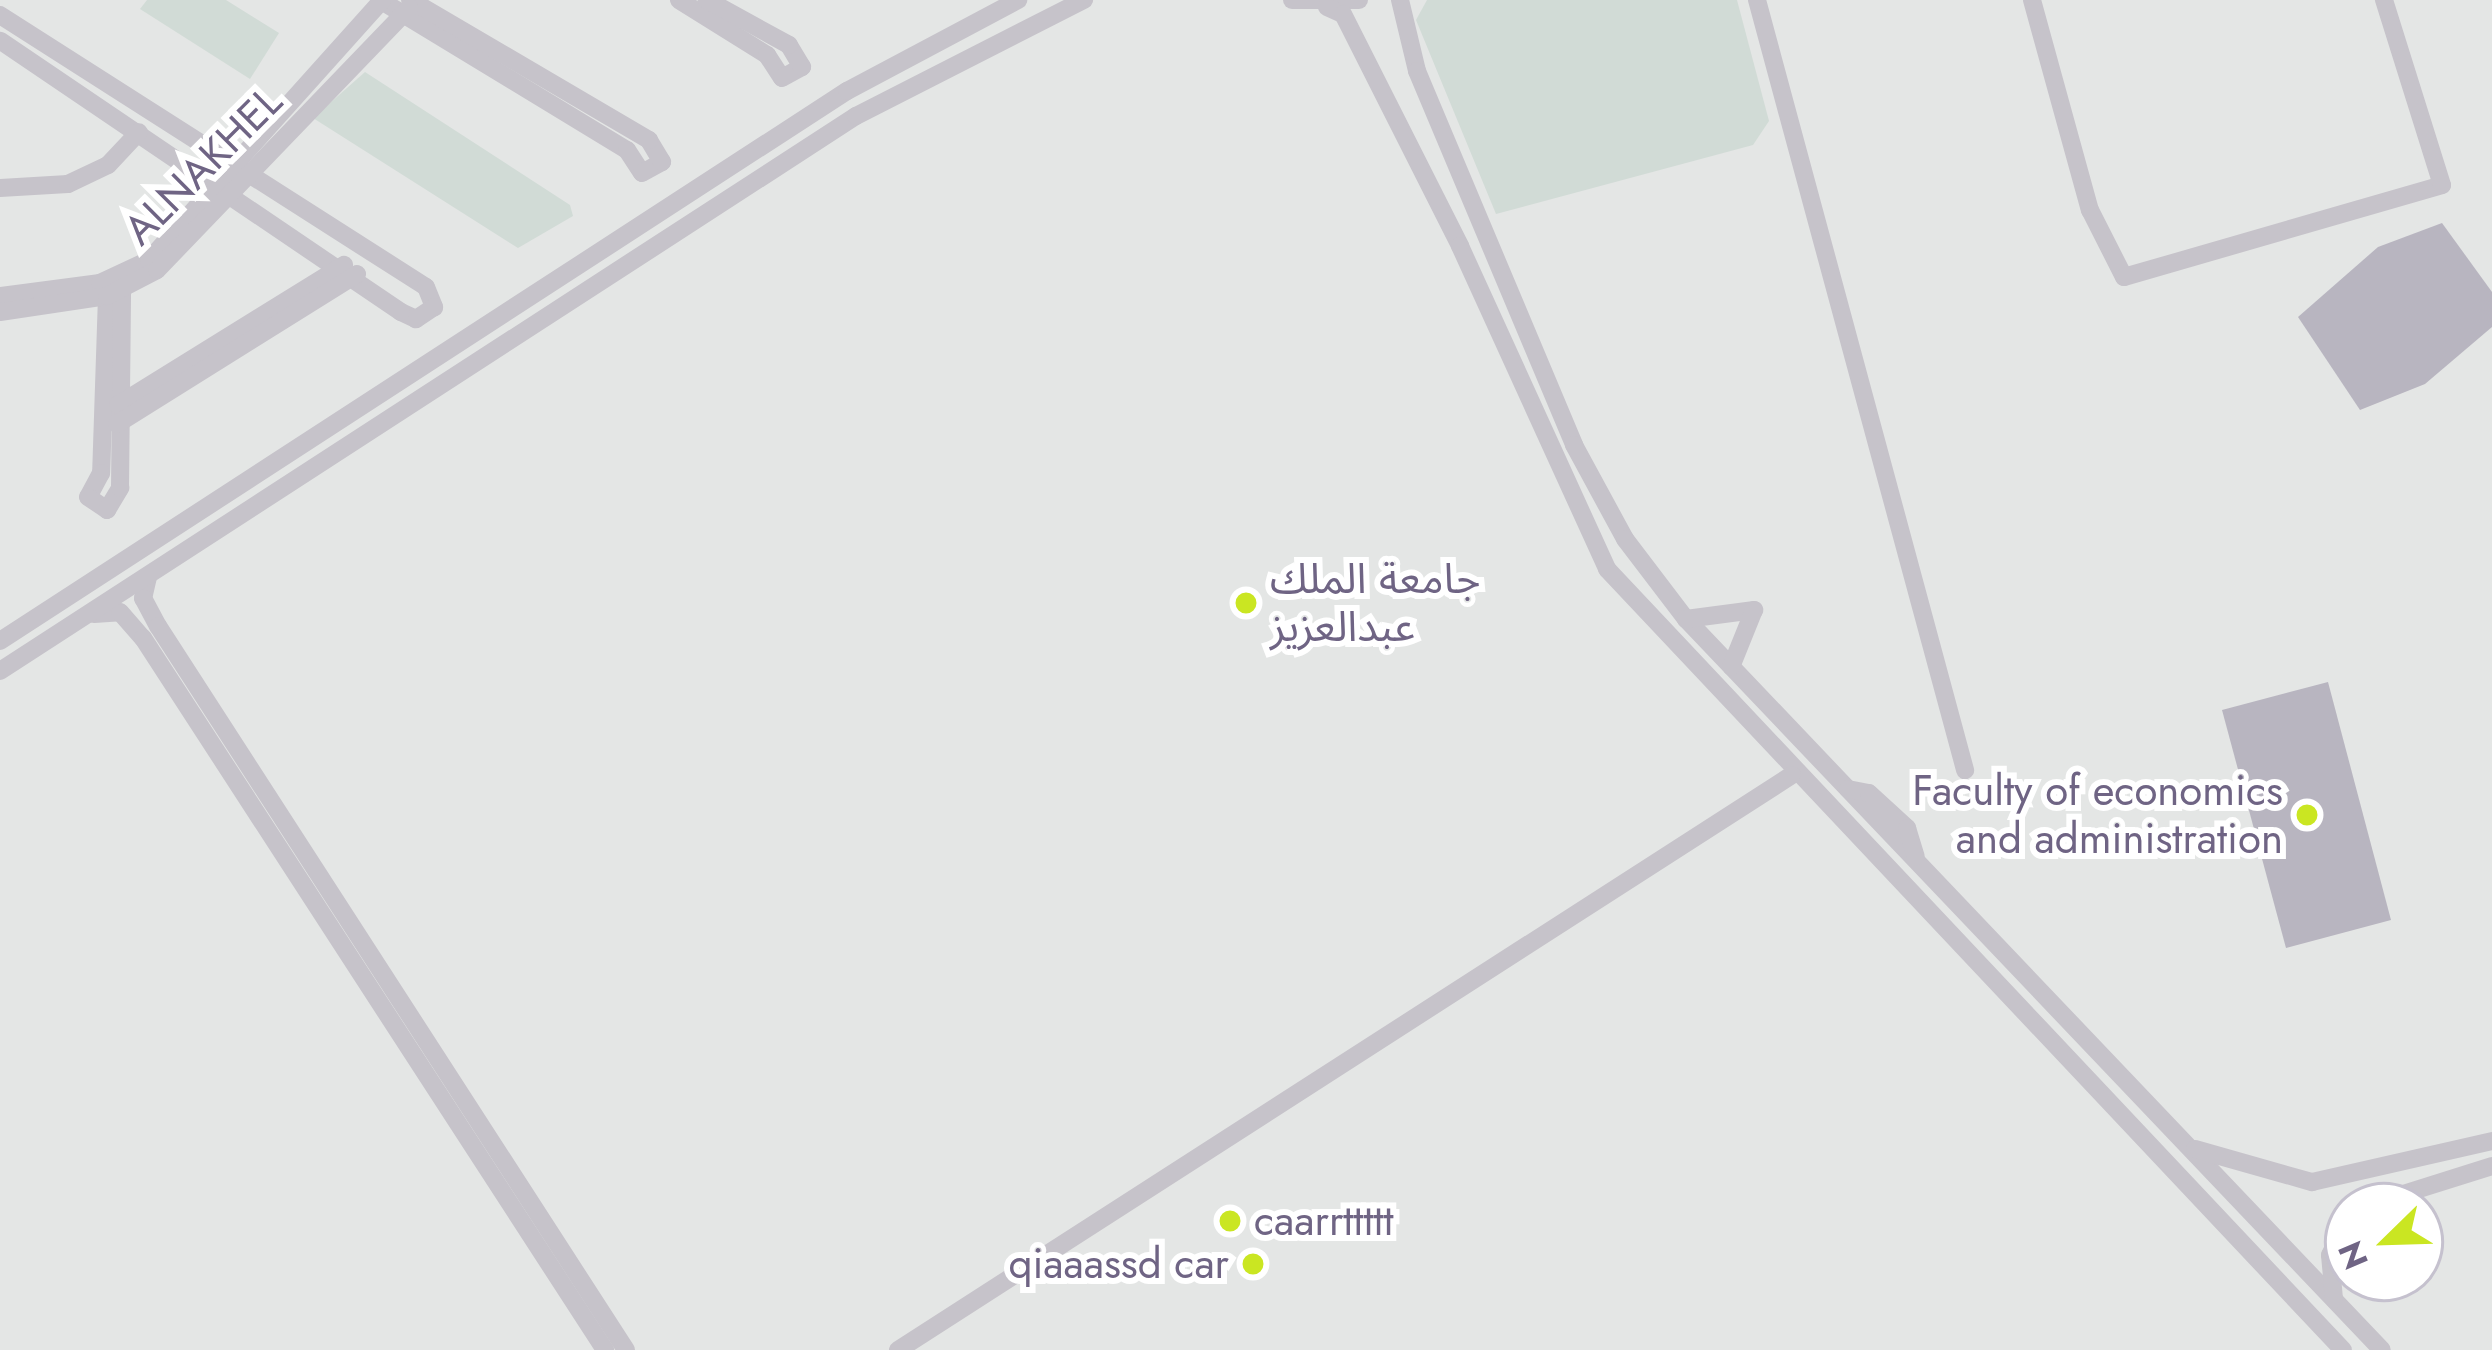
<!DOCTYPE html>
<html>
<head>
<meta charset="utf-8">
<style>
  body { margin:0 }
  #map { position:relative; width:2492px; height:1350px; overflow:hidden; background:#f2f6f2; font-family:Jost,"Noto Sans Arabic",sans-serif }
  div>[style] { position:absolute }
  .built>* { inset:0; background:#e4e6e5 }
  .green>* { inset:0; background:#d1dbd6 }
  .building>* { inset:0; background:#b8b5c0 }
  .street>* { height:18px; margin:-9px; padding:0 9px; transform-origin:9px; border-radius:9px; background:#c6c3ca }
  .dots>* { width:33px; height:33px; translate:-50% -50%; box-sizing:border-box; border:6px solid #fff; border-radius:50% }
  span { translate:-50% -50%; white-space:nowrap; text-align:center; line-height:1.15; -webkit-text-stroke:12px #fff; paint-order:stroke }
  .street-label { font-size:42px; color:#6f6484 }
  .poi-label { font-size:42px; color:#6f6484 }
  .left { translate:0 -50%; text-align:left }
  .right { translate:-100% -50%; text-align:right }
  .north { position:absolute; left:2324px; top:1182px; width:120px; height:120px; box-sizing:border-box; background:#fff; border:3px solid #c5c1ce; border-radius:50%; rotate:247deg; font-size:33px; font-weight:700; line-height:48px; text-align:center; color:#6f6484 }
  .north::after { content:''; display:block; margin:auto; width:42px; height:54px; background:#cae622; clip-path:polygon(50% 0,100% 100%,50% 72%,0 100%) }
</style>
</head>
<body>
<div id="map">
  <div class="built">
    <i style="clip-path:polygon(evenodd,0 0,2492px 0,2492px 1350px,0 1350px,0 0,2348px 1206px,2420px 1206px,2420px 1278px,2348px 1278px,2348px 1206px)"></i>
  </div>
  <div class="green">
    <i style="clip-path:polygon(147px 0,226px 0,279px 33px,250px 79px,140px 9px)"></i>
    <i style="clip-path:polygon(1427px 0,1737px 0,1769px 121px,1753px 145px,1496px 214px,1416px 20px)"></i>
    <i style="clip-path:polygon(365px 72px,570px 205px,573px 216px,518px 248px,313px 118px)"></i>
  </div>
  <div class="building">
    <i style="clip-path:polygon(2442px 223px,2492px 292px,2492px 327px,2425px 384px,2360px 410px,2298px 317px,2378px 247px)"></i>
    <i style="clip-path:polygon(2328px 682px,2391px 920px,2286px 948px,2222px 710px)"></i>
  </div>
  <div class="street">
    <i style="left:380px;top:0;width:289px;rotate:31.3deg"></i>
    <i style="left:627px;top:150px;width:27px;rotate:57deg"></i>
    <i style="left:642px;top:173px;width:23px;rotate:-29deg"></i>
    <i style="left:662px;top:162px;width:26px;rotate:-121deg"></i>
    <i style="left:649px;top:140px;width:277px;rotate:-149.6deg"></i>
    <i style="left:679px;top:0;width:104px;rotate:32deg"></i>
    <i style="left:767px;top:55px;width:27px;rotate:57deg"></i>
    <i style="left:782px;top:78px;width:23px;rotate:-29deg"></i>
    <i style="left:802px;top:67px;width:26px;rotate:-121deg"></i>
    <i style="left:789px;top:45px;width:94px;rotate:-151.2deg"></i>
    <i style="left:1292px;top:0;width:67px"></i>
    <i style="left:1400px;top:0;width:73px;rotate:76.5deg"></i>
    <i style="left:1417px;top:71px;width:406px;rotate:67.2deg"></i>
    <i style="left:1574px;top:445px;width:107px;rotate:61.5deg"></i>
    <i style="left:1625px;top:539px;width:101px;rotate:52.7deg"></i>
    <i style="left:1686px;top:619px;width:1009px;rotate:46.41deg"></i>
    <i style="left:1757px;top:0;width:798px;rotate:74.88deg"></i>
    <i style="left:2032px;top:0;width:218px;rotate:74.6deg"></i>
    <i style="left:2090px;top:210px;width:75px;rotate:63.1deg"></i>
    <i style="left:2124px;top:277px;width:331px;rotate:-16.1deg"></i>
    <i style="left:2442px;top:185px;width:194px;rotate:-107.4deg"></i>
    <i style="left:1327px;top:7px;width:17px;rotate:24deg"></i>
    <i style="left:1343px;top:14px;width:260px;rotate:63.2deg"></i>
    <i style="left:1460px;top:246px;width:355px;rotate:65.5deg"></i>
    <i style="left:1607px;top:569px;width:1073px;rotate:46.7deg"></i>
    <i style="left:0;top:15px;width:505px;rotate:32.56deg"></i>
    <i style="left:426px;top:287px;width:22px;rotate:68deg"></i>
    <i style="left:434px;top:307px;width:22px;rotate:146deg"></i>
    <i style="left:416px;top:319px;width:17px;rotate:-155deg"></i>
    <i style="left:401px;top:312px;width:484px;rotate:-145.9deg"></i>
    <i style="left:0;top:188px;width:68px;rotate:-3.4deg"></i>
    <i style="left:68px;top:184px;width:44px;rotate:-25.4deg"></i>
    <i style="left:108px;top:165px;width:45px;rotate:-46.8deg"></i>
    <i style="left:0;top:296px;width:101px;rotate:-7.4deg"></i>
    <i style="left:100px;top:283px;width:54px;rotate:-25.1deg"></i>
    <i style="left:149px;top:260px;width:349px;rotate:-48.1deg"></i>
    <i style="left:107px;top:296px;width:177px;rotate:91.9deg"></i>
    <i style="left:101px;top:473px;width:27px;rotate:118deg"></i>
    <i style="left:88px;top:497px;width:23px;rotate:34deg"></i>
    <i style="left:107px;top:510px;width:26px;rotate:-59deg"></i>
    <i style="left:120px;top:488px;width:198px;rotate:-89.4deg"></i>
    <i style="left:0;top:312px;width:108px;rotate:-8.5deg"></i>
    <i style="left:107px;top:296px;width:56px;rotate:-27.5deg"></i>
    <i style="left:157px;top:270px;width:364px;rotate:-46.1deg"></i>
    <i style="left:118px;top:405px;width:266px;rotate:-31.8deg"></i>
    <i style="left:117px;top:424px;width:283px;rotate:-32deg"></i>
    <i style="left:148px;top:577px;width:22px;rotate:103deg"></i>
    <i style="left:143px;top:598px;width:32px;rotate:62deg"></i>
    <i style="left:158px;top:626px;width:862px;rotate:57.12deg"></i>
    <i style="left:94px;top:614px;width:26px;rotate:-4deg"></i>
    <i style="left:120px;top:612px;width:35px;rotate:49deg"></i>
    <i style="left:143px;top:638px;width:849px;rotate:57.02deg"></i>
    <i style="left:1686px;top:619px;width:69px;rotate:-7.5deg"></i>
    <i style="left:1754px;top:610px;width:61px;rotate:112deg"></i>
    <i style="left:0;top:641px;width:1010px;rotate:-33deg"></i>
    <i style="left:847px;top:91px;width:194px;rotate:-28deg"></i>
    <i style="left:0;top:671px;width:1020px;rotate:-32.96deg"></i>
    <i style="left:856px;top:116px;width:256px;rotate:-27deg"></i>
    <i style="left:1848px;top:789px;width:21px;rotate:11deg"></i>
    <i style="left:1869px;top:793px;width:52px;rotate:42.6deg"></i>
    <i style="left:1907px;top:828px;width:30px;rotate:73deg"></i>
    <i style="left:2195px;top:1149px;width:122px;rotate:15.8deg"></i>
    <i style="left:2312px;top:1182px;width:185px;rotate:-12.8deg"></i>
    <i style="left:2365px;top:1206px;width:133px;rotate:-17.5deg"></i>
    <i style="left:2334px;top:1299px;width:44px;rotate:-95.2deg"></i>
    <i style="left:2330px;top:1255px;width:40px;rotate:-63.4deg"></i>
    <i style="left:898px;top:1350px;width:1063px;rotate:-32.75deg"></i>
  </div>
  <div class="dots">
    <i style="left:1246px;top:603px;background:#cae622"></i>
    <i style="left:2307px;top:815px;background:#cae622"></i>
    <i style="left:1230px;top:1221px;background:#cae622"></i>
    <i style="left:1253px;top:1264px;background:#cae622"></i>
  </div>
  <div class="street-label">
    <span style="left:203px;top:166px;rotate:-45deg">ALNAKHEL</span>
  </div>
  <div class="poi-label">
    <span class="left" style="left:1270px;top:603px">جامعة الملك<br>عبدالعزيز</span>
    <span class="right" style="left:2283px;top:815px">Faculty of economics<br>and administration</span>
    <span class="left" style="left:1254px;top:1221px">caarrttttt</span>
    <span class="right" style="left:1229px;top:1264px">qiaaassd car</span>
  </div>
  <div class="north">N</div>
</div>
</body>
</html>
